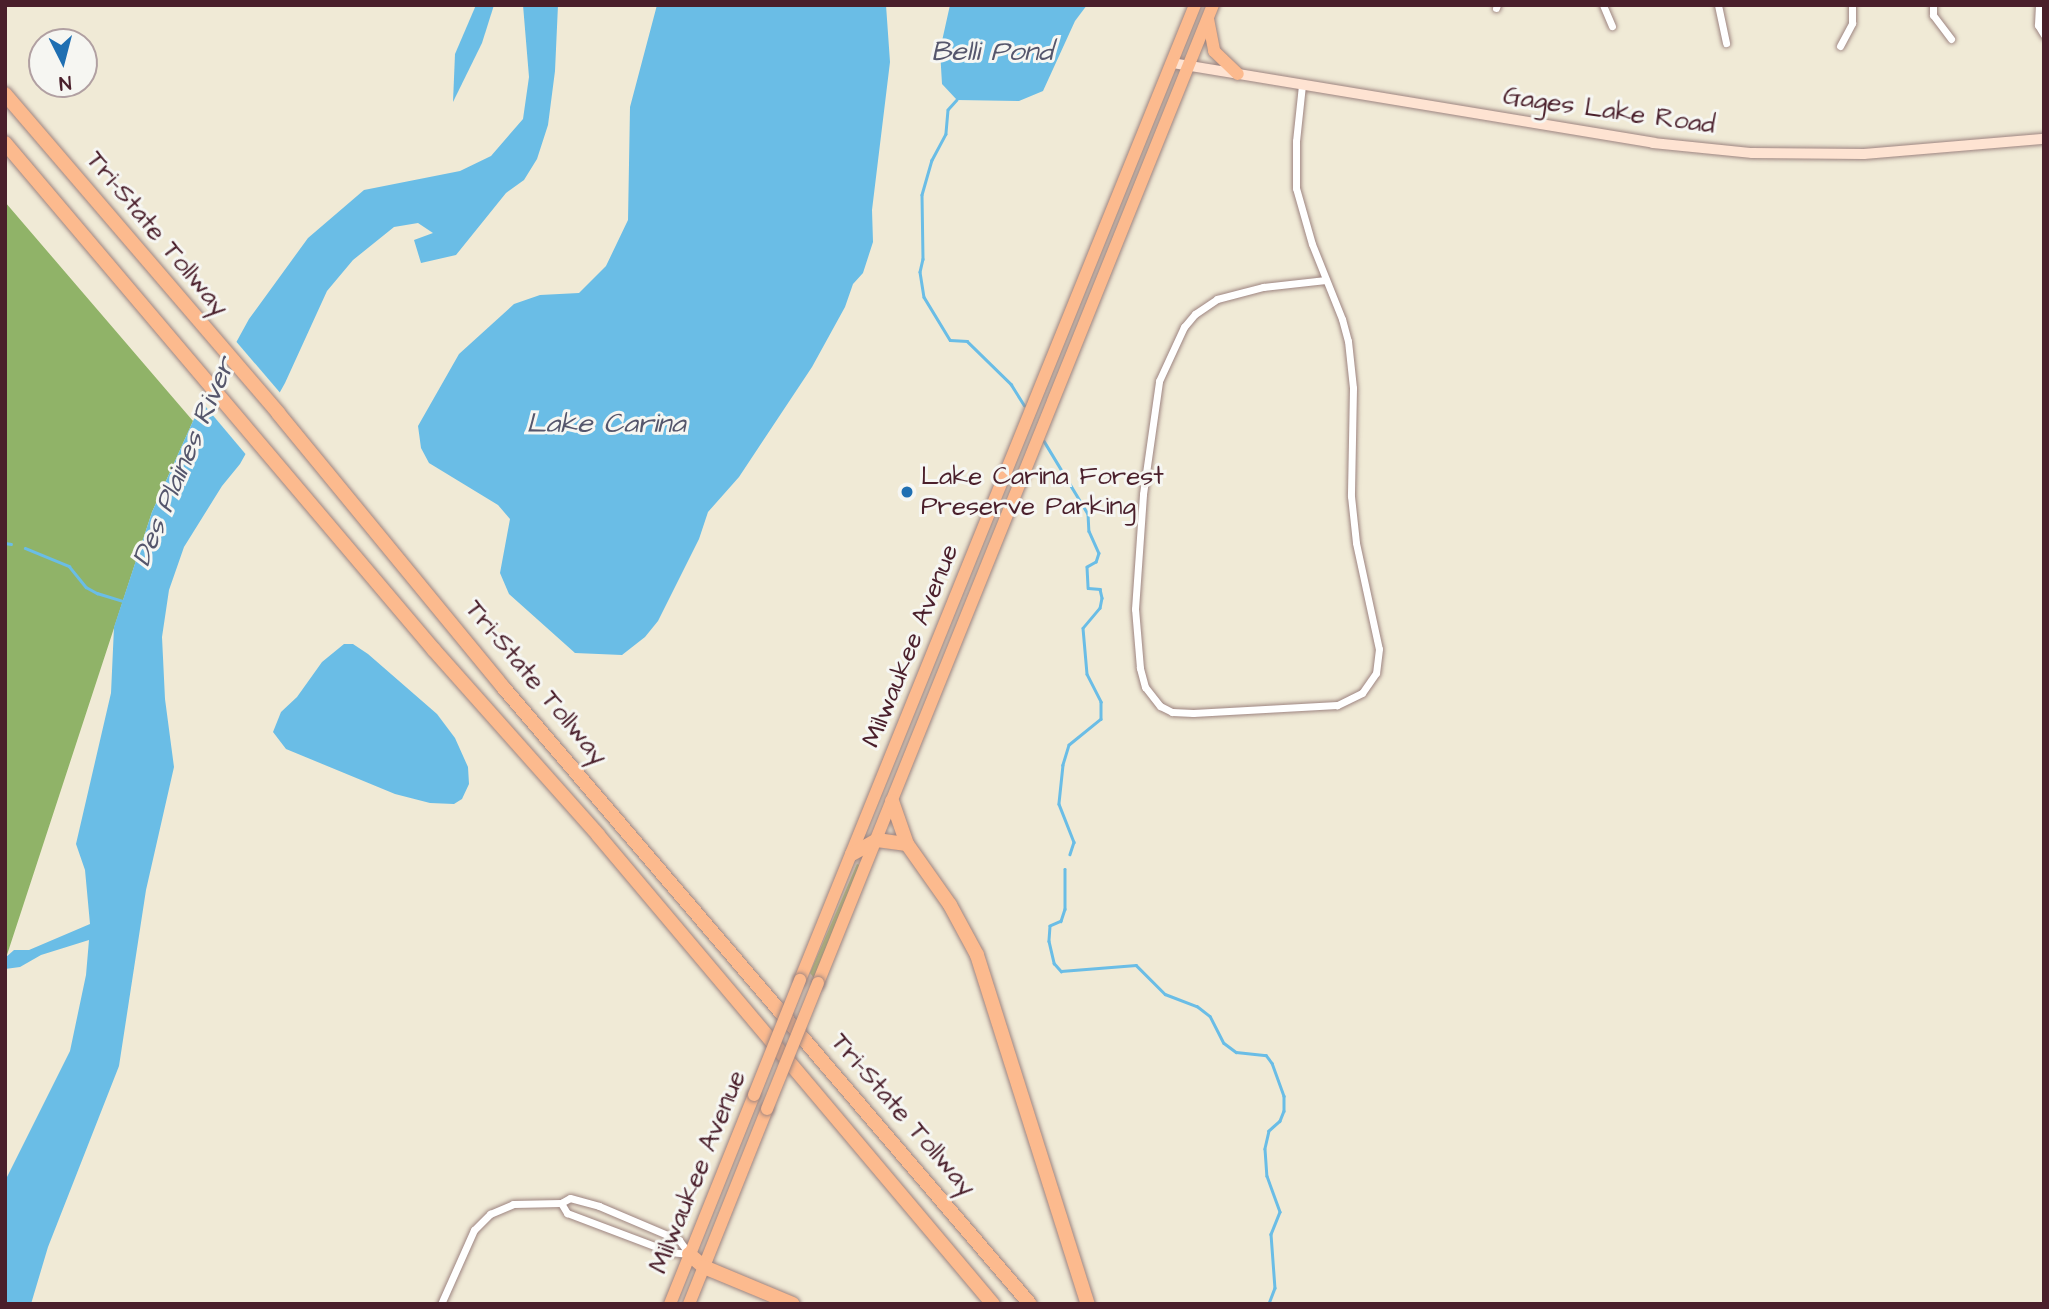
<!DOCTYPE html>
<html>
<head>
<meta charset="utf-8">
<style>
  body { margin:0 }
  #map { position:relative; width:2049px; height:1309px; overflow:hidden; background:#f0ead6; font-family:"Architects Daughter",sans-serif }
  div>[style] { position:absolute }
  .green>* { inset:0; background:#b6d177 }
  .forest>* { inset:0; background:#90b368 }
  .water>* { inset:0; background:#6abde6 }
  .pier>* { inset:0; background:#f0ead6 }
  .stream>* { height:2.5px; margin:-1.25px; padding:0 1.25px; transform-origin:1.25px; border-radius:1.25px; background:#6abde6 }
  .roads { filter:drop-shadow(0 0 2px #9d8480) drop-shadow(0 0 2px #9d8480) }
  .street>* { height:7px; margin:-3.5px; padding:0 3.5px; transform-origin:3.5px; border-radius:3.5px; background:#fff }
  .secondary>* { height:10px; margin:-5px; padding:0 5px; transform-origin:5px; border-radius:5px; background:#fee3d2 }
  .primary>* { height:12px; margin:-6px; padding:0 6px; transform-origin:6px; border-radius:6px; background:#fcba8e }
  .highway>* { height:14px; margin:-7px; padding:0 7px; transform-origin:7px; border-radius:7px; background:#fcba8e }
  .bridges { filter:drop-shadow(0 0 2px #9d8480) drop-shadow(0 0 2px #9d8480) }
  .primary-bridge>* { height:12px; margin:-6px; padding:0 6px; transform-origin:6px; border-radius:6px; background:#fcba8e }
  .dots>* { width:19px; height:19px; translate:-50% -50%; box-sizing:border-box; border:4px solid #f6f6f2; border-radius:50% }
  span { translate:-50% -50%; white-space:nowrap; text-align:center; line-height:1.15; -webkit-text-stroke:6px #f6f6f2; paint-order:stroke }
  .street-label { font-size:26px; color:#4a1f2b }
  .poi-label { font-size:26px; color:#4a1f2b }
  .left { translate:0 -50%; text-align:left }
  .water-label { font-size:28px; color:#55566c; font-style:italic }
  .frame { position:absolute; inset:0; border:7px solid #4a1f2b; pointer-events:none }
  .north { position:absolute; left:28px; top:28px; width:70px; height:70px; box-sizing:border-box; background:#f6f6f2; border:2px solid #b1a0a2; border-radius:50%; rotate:174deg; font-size:19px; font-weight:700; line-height:28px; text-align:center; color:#4a1f2b }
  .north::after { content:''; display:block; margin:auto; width:24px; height:32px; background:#1f6fb2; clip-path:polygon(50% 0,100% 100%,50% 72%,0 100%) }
</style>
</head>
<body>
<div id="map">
  <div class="green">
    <i style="clip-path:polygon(857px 864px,860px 865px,814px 978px,810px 973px)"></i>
  </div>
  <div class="forest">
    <i style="clip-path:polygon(5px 202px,193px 421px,152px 512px,5px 961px)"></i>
  </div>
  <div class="water">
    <i style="clip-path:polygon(476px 5px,494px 5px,482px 43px,453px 102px,455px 54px)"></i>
    <i style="clip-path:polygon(523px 5px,558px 5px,555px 71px,548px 125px,537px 159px,524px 180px,506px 193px,456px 255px,421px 263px,414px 240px,433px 233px,418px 223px,394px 227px,353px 260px,327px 291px,285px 383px,240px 464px,222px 486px,184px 547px,169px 590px,162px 637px,165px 699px,174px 767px,146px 890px,119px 1066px,48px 1247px,31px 1304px,5px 1304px,5px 1181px,70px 1051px,86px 975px,89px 940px,41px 955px,20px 967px,5px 969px,5px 958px,14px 950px,29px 950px,90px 924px,85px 870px,76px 844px,111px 693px,114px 627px,152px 512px,193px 421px,249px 319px,308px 238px,364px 190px,460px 171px,491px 156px,523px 119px,529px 77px)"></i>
    <i style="clip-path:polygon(657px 5px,886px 5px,890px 62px,872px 210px,873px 242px,863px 273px,853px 284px,845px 307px,812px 367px,739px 477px,708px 512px,699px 539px,658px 621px,645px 637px,622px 655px,575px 653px,509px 594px,500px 573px,510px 519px,498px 505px,429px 463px,421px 448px,418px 426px,459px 354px,514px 304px,540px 295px,579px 293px,606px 266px,628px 220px,630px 107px)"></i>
    <i style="clip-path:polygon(950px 5px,1087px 5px,1075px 21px,1043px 91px,1019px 101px,957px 100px,942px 84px,940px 50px)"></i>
    <i style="clip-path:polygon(344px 644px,353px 644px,368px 654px,437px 714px,455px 738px,468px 767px,469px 784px,462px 799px,454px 804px,430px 803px,395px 794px,286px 749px,273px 732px,281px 712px,297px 697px,322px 662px)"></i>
  </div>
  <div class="pier">
    <i style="clip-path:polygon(234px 339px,282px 395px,248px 457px,200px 400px)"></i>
  </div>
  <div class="stream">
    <i style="left:957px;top:100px;width:13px;rotate:132deg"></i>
    <i style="left:948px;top:110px;width:24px;rotate:95deg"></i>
    <i style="left:946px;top:134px;width:30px;rotate:118deg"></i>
    <i style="left:932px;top:160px;width:36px;rotate:106deg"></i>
    <i style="left:922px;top:195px;width:64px;rotate:89.1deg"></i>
    <i style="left:923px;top:259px;width:13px;rotate:103deg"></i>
    <i style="left:920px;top:272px;width:25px;rotate:81deg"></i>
    <i style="left:924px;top:297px;width:50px;rotate:58.8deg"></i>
    <i style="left:950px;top:340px;width:17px;rotate:3deg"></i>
    <i style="left:967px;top:341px;width:62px;rotate:44.3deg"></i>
    <i style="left:1011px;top:384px;width:25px;rotate:58deg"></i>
    <i style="left:1044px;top:441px;width:85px;rotate:58.9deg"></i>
    <i style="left:1088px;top:514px;width:17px;rotate:87deg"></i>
    <i style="left:1089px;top:531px;width:24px;rotate:66deg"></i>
    <i style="left:1099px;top:553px;width:9px;rotate:108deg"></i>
    <i style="left:1096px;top:562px;width:10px;rotate:151deg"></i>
    <i style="left:1087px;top:567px;width:21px;rotate:87deg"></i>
    <i style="left:1088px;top:588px;width:12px;rotate:5deg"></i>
    <i style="left:1100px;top:589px;width:9px;rotate:77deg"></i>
    <i style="left:1102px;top:598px;width:10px;rotate:101deg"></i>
    <i style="left:1100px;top:608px;width:26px;rotate:130deg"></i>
    <i style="left:1083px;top:628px;width:46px;rotate:85deg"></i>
    <i style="left:1087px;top:674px;width:31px;rotate:63deg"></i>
    <i style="left:1101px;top:702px;width:17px;rotate:90deg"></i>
    <i style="left:1101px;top:719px;width:41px;rotate:140.9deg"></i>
    <i style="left:1069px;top:745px;width:21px;rotate:107deg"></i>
    <i style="left:1063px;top:765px;width:39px;rotate:96deg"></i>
    <i style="left:1059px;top:804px;width:41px;rotate:68.5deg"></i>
    <i style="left:1074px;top:842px;width:13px;rotate:108deg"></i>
    <i style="left:5px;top:543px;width:6px;rotate:9deg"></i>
    <i style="left:25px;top:548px;width:48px;rotate:22.2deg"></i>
    <i style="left:69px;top:566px;width:27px;rotate:51deg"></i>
    <i style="left:86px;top:587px;width:13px;rotate:29deg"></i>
    <i style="left:97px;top:593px;width:28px;rotate:17deg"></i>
    <i style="left:1065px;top:869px;width:40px;rotate:90deg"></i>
    <i style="left:1065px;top:909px;width:13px;rotate:108deg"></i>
    <i style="left:1061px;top:921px;width:12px;rotate:156deg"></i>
    <i style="left:1050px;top:926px;width:15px;rotate:94deg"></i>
    <i style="left:1049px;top:941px;width:23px;rotate:77deg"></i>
    <i style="left:1054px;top:963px;width:11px;rotate:49deg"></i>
    <i style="left:1061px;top:971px;width:75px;rotate:-4.6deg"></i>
    <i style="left:1136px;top:965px;width:41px;rotate:45deg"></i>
    <i style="left:1165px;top:994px;width:34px;rotate:21deg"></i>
    <i style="left:1197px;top:1006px;width:16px;rotate:38deg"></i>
    <i style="left:1210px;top:1016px;width:30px;rotate:63deg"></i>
    <i style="left:1224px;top:1043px;width:15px;rotate:37deg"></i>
    <i style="left:1236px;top:1052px;width:30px;rotate:6deg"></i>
    <i style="left:1266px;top:1055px;width:10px;rotate:53deg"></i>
    <i style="left:1272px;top:1063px;width:35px;rotate:70deg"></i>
    <i style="left:1284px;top:1096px;width:15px;rotate:90deg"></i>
    <i style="left:1284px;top:1111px;width:11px;rotate:112deg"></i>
    <i style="left:1280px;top:1121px;width:15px;rotate:138deg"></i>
    <i style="left:1269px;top:1131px;width:18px;rotate:103deg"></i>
    <i style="left:1265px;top:1149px;width:27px;rotate:86deg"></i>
    <i style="left:1267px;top:1176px;width:38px;rotate:70deg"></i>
    <i style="left:1280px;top:1212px;width:24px;rotate:112deg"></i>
    <i style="left:1271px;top:1234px;width:54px;rotate:85.8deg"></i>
    <i style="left:1275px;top:1288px;width:17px;rotate:111deg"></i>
  </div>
  <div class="roads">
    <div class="street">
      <i style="left:1603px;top:5px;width:23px;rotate:67deg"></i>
      <i style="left:1718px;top:5px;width:39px;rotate:78deg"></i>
      <i style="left:1933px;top:5px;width:10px;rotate:90deg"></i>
      <i style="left:1933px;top:15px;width:30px;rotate:53deg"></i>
      <i style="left:2039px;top:5px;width:20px;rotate:93deg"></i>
      <i style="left:2038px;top:25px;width:12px;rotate:59deg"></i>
      <i style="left:1496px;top:8px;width:3px;rotate:-72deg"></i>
      <i style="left:1840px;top:46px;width:26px;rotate:-62deg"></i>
      <i style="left:1852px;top:23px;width:18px;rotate:-90deg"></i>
      <i style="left:1302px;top:85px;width:56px;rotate:96.1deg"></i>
      <i style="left:1296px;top:141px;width:47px;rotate:90deg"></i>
      <i style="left:1296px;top:188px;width:58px;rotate:74.1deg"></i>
      <i style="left:1312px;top:244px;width:81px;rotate:68.2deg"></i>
      <i style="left:1342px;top:319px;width:23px;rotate:75deg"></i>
      <i style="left:1348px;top:341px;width:47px;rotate:83.9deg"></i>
      <i style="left:1353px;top:388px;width:108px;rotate:91.1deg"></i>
      <i style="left:1351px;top:496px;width:47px;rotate:83.9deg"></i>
      <i style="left:1356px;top:543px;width:108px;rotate:77.8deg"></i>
      <i style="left:1379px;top:649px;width:24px;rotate:97deg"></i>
      <i style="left:1376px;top:673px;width:24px;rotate:125deg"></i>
      <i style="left:1362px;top:693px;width:28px;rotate:154deg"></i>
      <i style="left:1337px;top:705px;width:144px;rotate:176.8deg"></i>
      <i style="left:1193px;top:713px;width:21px;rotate:-177deg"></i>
      <i style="left:1172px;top:712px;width:13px;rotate:-153deg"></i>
      <i style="left:1160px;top:706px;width:24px;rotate:-128deg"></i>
      <i style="left:1145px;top:687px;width:20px;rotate:-105deg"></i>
      <i style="left:1140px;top:668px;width:59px;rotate:-94.8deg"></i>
      <i style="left:1135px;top:609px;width:115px;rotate:-86deg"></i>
      <i style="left:1143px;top:494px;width:114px;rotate:-81.9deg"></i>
      <i style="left:1159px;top:381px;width:60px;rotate:-65.2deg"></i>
      <i style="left:1184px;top:327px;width:17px;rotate:-50deg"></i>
      <i style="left:1195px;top:314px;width:27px;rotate:-34deg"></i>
      <i style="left:1217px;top:299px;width:48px;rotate:-14.6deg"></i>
      <i style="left:1263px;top:287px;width:63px;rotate:-6.3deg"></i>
      <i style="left:561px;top:1203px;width:12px;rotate:59deg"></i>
      <i style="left:567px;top:1213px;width:110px;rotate:20.7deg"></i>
      <i style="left:670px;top:1252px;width:19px;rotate:6deg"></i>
      <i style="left:441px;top:1304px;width:81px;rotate:-66deg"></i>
      <i style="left:474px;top:1230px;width:23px;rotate:-45deg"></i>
      <i style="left:490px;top:1214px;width:25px;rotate:-23deg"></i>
      <i style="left:513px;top:1204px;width:48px;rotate:-1.2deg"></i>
      <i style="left:561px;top:1203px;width:10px;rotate:-29deg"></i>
      <i style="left:570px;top:1198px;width:30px;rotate:15deg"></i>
      <i style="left:599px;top:1206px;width:87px;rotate:23deg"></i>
      <i style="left:679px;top:1240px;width:17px;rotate:54deg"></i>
    </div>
    <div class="secondary">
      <i style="left:1172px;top:63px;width:488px;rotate:9.4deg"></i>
      <i style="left:1653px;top:143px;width:100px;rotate:5.8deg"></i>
      <i style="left:1752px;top:153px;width:112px;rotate:0.5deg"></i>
      <i style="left:1864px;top:154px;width:181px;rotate:-4.8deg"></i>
    </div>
    <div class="primary">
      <i style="left:1208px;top:19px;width:33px;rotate:79deg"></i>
      <i style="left:1214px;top:51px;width:33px;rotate:44deg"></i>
      <i style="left:800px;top:980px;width:1052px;rotate:-67.95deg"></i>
      <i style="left:818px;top:983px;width:1055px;rotate:-68.01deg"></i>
      <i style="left:670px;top:1304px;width:225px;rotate:-68.1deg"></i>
      <i style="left:689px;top:1304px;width:210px;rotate:-68.2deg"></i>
    </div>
    <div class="highway">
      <i style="left:5px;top:94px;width:420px;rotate:49.4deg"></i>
      <i style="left:278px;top:413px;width:355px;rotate:50.6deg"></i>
      <i style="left:503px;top:687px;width:811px;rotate:49.5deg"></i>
      <i style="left:5px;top:143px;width:664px;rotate:49.76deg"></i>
      <i style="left:434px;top:650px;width:247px;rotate:48.4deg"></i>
      <i style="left:598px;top:835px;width:613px;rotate:49.9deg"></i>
      <i style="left:892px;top:801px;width:46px;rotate:70.8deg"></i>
      <i style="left:907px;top:844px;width:75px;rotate:54.8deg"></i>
      <i style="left:950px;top:905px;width:57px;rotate:61.6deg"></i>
      <i style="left:977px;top:955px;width:366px;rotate:72.4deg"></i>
      <i style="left:852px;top:854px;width:29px;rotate:-29deg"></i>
      <i style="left:877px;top:840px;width:30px;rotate:8deg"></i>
      <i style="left:689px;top:1254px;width:20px;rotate:41deg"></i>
      <i style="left:704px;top:1267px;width:96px;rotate:22.6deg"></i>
    </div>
  </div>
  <div class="bridges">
    <div class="primary-bridge">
      <i style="left:754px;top:1095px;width:124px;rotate:-68.2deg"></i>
      <i style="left:767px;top:1109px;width:136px;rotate:-68deg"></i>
    </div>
  </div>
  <div class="dots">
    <i style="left:907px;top:492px;background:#1f6fb2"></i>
  </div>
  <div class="street-label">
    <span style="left:1609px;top:111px;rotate:8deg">Gages Lake Road</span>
    <span style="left:157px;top:234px;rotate:50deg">Tri-State Tollway</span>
    <span style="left:911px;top:646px;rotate:-68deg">Milwaukee Avenue</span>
    <span style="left:536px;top:683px;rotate:50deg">Tri-State Tollway</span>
    <span style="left:903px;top:1115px;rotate:49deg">Tri-State Tollway</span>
    <span style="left:698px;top:1172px;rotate:-68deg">Milwaukee Avenue</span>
  </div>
  <div class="poi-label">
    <span class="left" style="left:921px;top:492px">Lake Carina Forest<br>Preserve Parking</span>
  </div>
  <div class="water-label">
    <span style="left:992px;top:52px">Belli Pond</span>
    <span style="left:606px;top:424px">Lake Carina</span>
    <span style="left:184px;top:462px;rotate:-67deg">Des Plaines River</span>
  </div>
  <div class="frame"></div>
  <div class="north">N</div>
</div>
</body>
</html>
